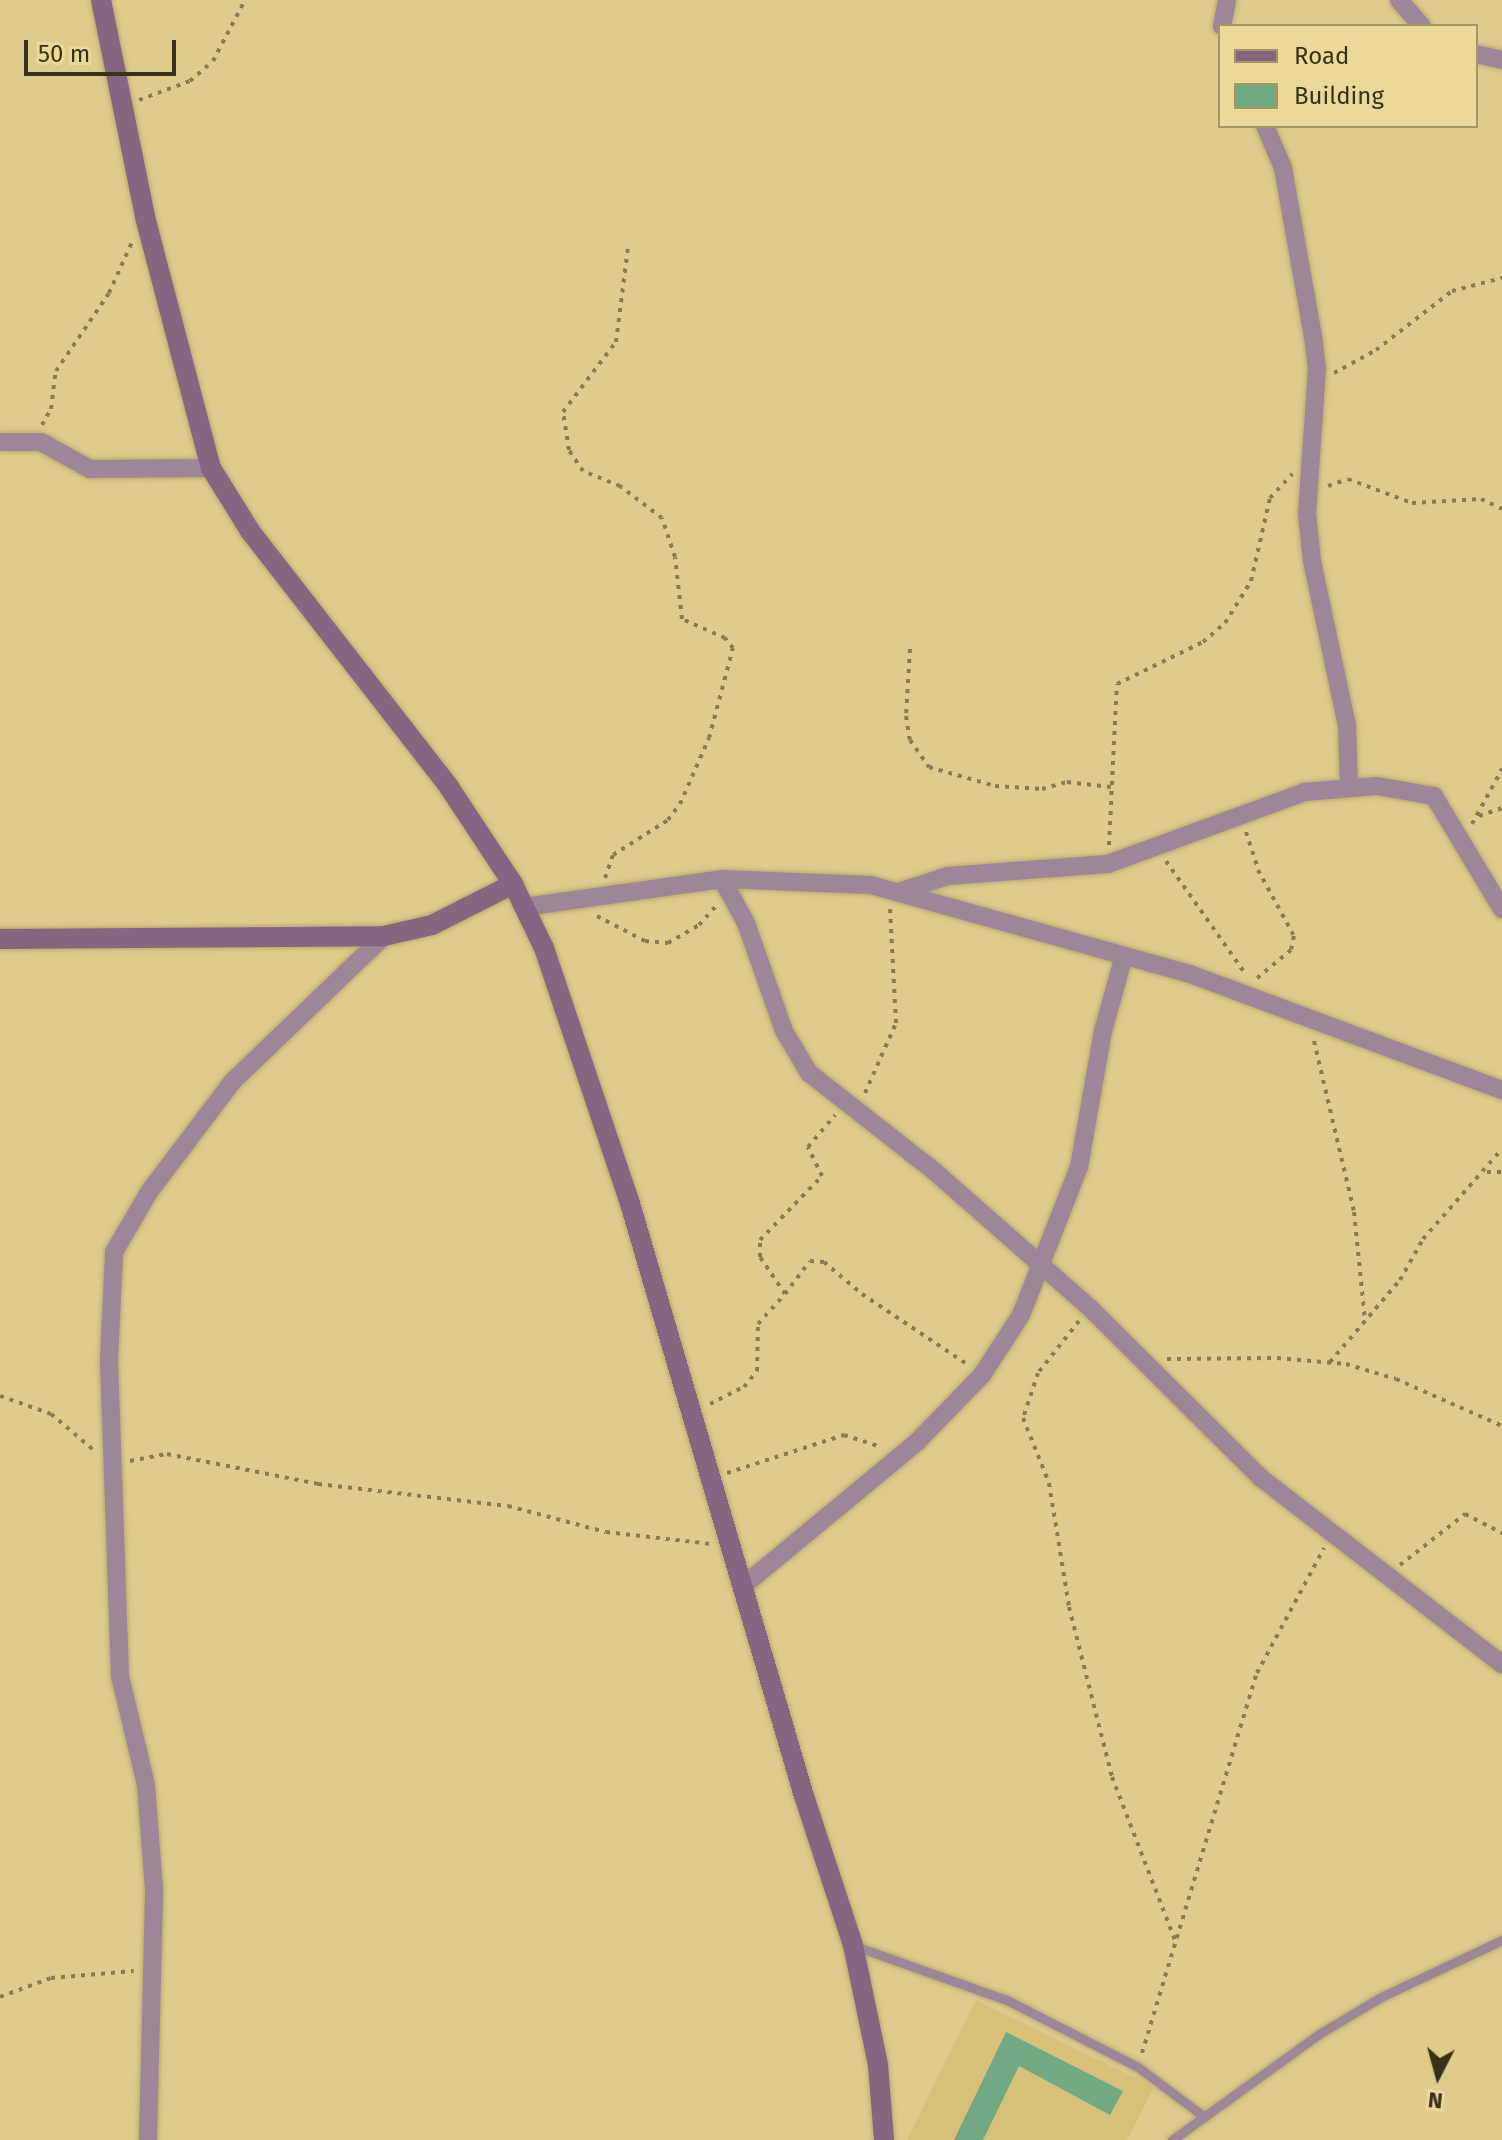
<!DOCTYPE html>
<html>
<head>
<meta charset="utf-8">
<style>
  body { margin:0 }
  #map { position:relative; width:1502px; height:2140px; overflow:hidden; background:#dfcb8c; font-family:"Fira Sans",sans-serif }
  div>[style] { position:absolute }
  .built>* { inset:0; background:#d7c179 }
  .building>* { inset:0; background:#72a982 }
  .path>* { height:4px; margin-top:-2px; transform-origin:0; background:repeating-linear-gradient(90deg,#897b4f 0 4px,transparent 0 10px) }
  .roads { filter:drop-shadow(0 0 2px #baa972) drop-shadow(0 0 2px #baa972) }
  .lane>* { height:9px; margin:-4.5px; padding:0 4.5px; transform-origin:4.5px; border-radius:4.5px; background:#9d8698 }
  .street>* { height:18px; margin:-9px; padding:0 9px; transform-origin:9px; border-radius:9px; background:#9d8698 }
  .secondary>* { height:20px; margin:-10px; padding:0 10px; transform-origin:10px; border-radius:10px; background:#85657f }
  span { translate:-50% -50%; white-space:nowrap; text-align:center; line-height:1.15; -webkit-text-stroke:6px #ecd898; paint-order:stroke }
  .legend { position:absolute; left:1218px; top:24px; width:260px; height:104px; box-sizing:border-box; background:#ecd898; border:2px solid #a49564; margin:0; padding:10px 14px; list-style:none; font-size:24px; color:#393117 }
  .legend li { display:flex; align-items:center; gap:16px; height:40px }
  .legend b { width:40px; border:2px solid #a49564 }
  .north { position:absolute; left:1398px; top:2036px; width:80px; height:80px; -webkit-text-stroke:6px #ecd898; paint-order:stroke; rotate:186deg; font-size:22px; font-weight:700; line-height:32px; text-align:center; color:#393117 }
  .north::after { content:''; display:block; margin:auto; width:28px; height:36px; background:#393117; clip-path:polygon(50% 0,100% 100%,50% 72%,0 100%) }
  .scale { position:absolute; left:24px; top:40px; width:152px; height:36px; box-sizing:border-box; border:4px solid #393117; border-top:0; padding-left:10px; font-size:24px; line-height:28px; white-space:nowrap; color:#393117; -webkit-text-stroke:6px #ecd898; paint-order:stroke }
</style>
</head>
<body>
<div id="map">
  <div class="built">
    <i style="clip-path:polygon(976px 2000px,1154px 2087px,1127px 2140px,907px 2140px)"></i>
  </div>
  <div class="building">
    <i style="clip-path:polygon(1006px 2032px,1123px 2091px,1110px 2115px,1019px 2066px,983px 2140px,954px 2140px)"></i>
  </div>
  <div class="path">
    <i style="left:139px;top:100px;width:54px;rotate:-20.4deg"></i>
    <i style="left:190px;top:81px;width:30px;rotate:-41deg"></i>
    <i style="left:213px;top:61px;width:69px;rotate:-62.3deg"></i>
    <i style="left:1334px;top:373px;width:48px;rotate:-28.7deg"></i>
    <i style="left:1376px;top:350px;width:96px;rotate:-37.8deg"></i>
    <i style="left:1452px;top:291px;width:52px;rotate:-14.6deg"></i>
    <i style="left:42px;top:425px;width:18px;rotate:-61deg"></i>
    <i style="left:51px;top:409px;width:38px;rotate:-83deg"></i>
    <i style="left:56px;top:371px;width:94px;rotate:-55.8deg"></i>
    <i style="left:109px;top:293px;width:56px;rotate:-65.7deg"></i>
    <i style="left:1328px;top:486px;width:21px;rotate:-19deg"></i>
    <i style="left:1348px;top:479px;width:68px;rotate:20.6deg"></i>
    <i style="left:1412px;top:503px;width:69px;rotate:-3.3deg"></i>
    <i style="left:1481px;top:499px;width:23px;rotate:25deg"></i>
    <i style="left:910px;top:649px;width:67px;rotate:93.4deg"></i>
    <i style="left:906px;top:716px;width:24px;rotate:81deg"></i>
    <i style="left:910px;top:740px;width:33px;rotate:55deg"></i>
    <i style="left:929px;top:767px;width:69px;rotate:16.1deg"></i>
    <i style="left:995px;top:786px;width:47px;rotate:3.7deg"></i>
    <i style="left:1042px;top:789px;width:26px;rotate:-16deg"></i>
    <i style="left:1067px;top:782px;width:44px;rotate:6.5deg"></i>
    <i style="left:1479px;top:816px;width:24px;rotate:-19deg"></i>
    <i style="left:1472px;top:824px;width:63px;rotate:-61.4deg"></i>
    <i style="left:1246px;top:832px;width:40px;rotate:72deg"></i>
    <i style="left:1258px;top:870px;width:75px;rotate:61.4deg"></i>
    <i style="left:1294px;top:936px;width:14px;rotate:102deg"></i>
    <i style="left:1291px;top:950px;width:45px;rotate:140.4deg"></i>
    <i style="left:1109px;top:845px;width:161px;rotate:-87.2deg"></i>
    <i style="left:1117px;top:684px;width:96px;rotate:-26deg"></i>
    <i style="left:1203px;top:642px;width:29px;rotate:-41deg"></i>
    <i style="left:1225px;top:623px;width:49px;rotate:-58.2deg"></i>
    <i style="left:1251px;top:581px;width:85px;rotate:-77.1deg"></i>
    <i style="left:1270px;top:498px;width:33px;rotate:-47deg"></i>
    <i style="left:1166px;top:861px;width:139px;rotate:54.9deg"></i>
    <i style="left:605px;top:878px;width:24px;rotate:-71deg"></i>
    <i style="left:613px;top:855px;width:65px;rotate:-32.5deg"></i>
    <i style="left:668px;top:820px;width:20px;rotate:-53deg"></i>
    <i style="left:680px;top:804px;width:72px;rotate:-66.3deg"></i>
    <i style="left:709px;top:738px;width:93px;rotate:-75.1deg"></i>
    <i style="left:733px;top:648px;width:13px;rotate:-129deg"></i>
    <i style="left:725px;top:638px;width:47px;rotate:-156.2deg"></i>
    <i style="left:682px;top:619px;width:62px;rotate:-96.4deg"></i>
    <i style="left:675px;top:557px;width:41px;rotate:-108.4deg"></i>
    <i style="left:662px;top:518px;width:53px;rotate:-142.7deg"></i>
    <i style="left:620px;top:486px;width:40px;rotate:-158deg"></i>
    <i style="left:583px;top:471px;width:25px;rotate:-124deg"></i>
    <i style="left:569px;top:450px;width:38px;rotate:-99deg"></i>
    <i style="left:563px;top:412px;width:88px;rotate:-52.9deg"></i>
    <i style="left:616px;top:342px;width:96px;rotate:-82.8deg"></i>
    <i style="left:597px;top:916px;width:54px;rotate:27.5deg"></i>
    <i style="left:645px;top:941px;width:23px;rotate:5deg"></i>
    <i style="left:668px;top:943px;width:36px;rotate:-30deg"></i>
    <i style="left:699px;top:925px;width:25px;rotate:-48deg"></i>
    <i style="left:1314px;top:1041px;width:176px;rotate:76.8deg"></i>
    <i style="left:1354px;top:1212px;width:110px;rotate:84.2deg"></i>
    <i style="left:865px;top:1093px;width:77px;rotate:-66.1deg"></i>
    <i style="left:896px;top:1023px;width:114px;rotate:-93deg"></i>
    <i style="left:1487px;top:1172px;width:15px"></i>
    <i style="left:785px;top:1294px;width:41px;rotate:-52.9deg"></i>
    <i style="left:810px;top:1261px;width:14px;rotate:4deg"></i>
    <i style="left:824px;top:1262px;width:50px;rotate:40.1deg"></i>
    <i style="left:862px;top:1294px;width:128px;rotate:33.8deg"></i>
    <i style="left:1079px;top:1321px;width:66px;rotate:128.3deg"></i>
    <i style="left:1038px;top:1373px;width:47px;rotate:108.4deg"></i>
    <i style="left:1023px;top:1418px;width:70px;rotate:68.2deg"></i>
    <i style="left:1049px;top:1483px;width:126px;rotate:80.8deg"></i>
    <i style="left:1069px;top:1607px;width:175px;rotate:75.8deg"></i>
    <i style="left:1112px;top:1777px;width:178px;rotate:68.9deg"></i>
    <i style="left:1167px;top:1359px;width:110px;rotate:-0.5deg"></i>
    <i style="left:1277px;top:1358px;width:69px;rotate:5deg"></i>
    <i style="left:1346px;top:1364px;width:52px;rotate:16.7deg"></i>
    <i style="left:1396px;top:1379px;width:116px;rotate:23.9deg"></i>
    <i style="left:1330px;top:1362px;width:108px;rotate:-49.5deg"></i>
    <i style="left:1400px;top:1280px;width:47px;rotate:-60.7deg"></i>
    <i style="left:1423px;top:1239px;width:120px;rotate:-48.7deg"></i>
    <i style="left:0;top:1396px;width:54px;rotate:19.4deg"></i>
    <i style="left:51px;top:1414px;width:57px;rotate:40.1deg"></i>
    <i style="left:710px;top:1404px;width:38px;rotate:-27deg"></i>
    <i style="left:744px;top:1387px;width:21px;rotate:-51deg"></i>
    <i style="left:757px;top:1371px;width:47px;rotate:-88.8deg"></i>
    <i style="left:758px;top:1324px;width:40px;rotate:-48deg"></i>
    <i style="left:785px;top:1294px;width:45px;rotate:-124deg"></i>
    <i style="left:760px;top:1257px;width:17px;rotate:-90deg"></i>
    <i style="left:760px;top:1240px;width:89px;rotate:-45.9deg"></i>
    <i style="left:822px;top:1176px;width:32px;rotate:-116deg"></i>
    <i style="left:808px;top:1147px;width:42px;rotate:-49.8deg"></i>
    <i style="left:130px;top:1461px;width:38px;rotate:-11deg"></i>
    <i style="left:167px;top:1454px;width:154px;rotate:11.2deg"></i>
    <i style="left:318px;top:1484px;width:191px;rotate:6.6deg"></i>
    <i style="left:508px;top:1506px;width:101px;rotate:14.9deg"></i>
    <i style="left:606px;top:1532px;width:107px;rotate:6.5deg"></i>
    <i style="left:727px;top:1473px;width:123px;rotate:-18deg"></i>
    <i style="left:844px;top:1435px;width:40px;rotate:18deg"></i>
    <i style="left:1400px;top:1565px;width:83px;rotate:-38.1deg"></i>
    <i style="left:1465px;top:1514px;width:42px;rotate:27.2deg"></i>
    <i style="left:0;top:1997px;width:54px;rotate:-20.4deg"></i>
    <i style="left:51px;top:1978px;width:83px;rotate:-4.8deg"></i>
    <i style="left:1142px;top:2053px;width:397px;rotate:-73.2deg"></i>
    <i style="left:1257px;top:1673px;width:142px;rotate:-61.8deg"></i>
  </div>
  <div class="roads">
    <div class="lane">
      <i style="left:855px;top:1946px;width:161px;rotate:19.6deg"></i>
      <i style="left:1007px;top:2000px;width:147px;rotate:27.1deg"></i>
      <i style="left:1138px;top:2067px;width:80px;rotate:36.9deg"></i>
      <i style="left:1172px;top:2140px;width:181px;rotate:-35.8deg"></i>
      <i style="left:1319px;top:2034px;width:72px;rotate:-30.8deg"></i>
      <i style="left:1381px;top:1997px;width:134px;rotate:-25.2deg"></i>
    </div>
    <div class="street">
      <i style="left:1399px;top:0;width:35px;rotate:49deg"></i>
      <i style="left:1222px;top:26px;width:26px;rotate:-79deg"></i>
      <i style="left:1476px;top:54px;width:27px;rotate:13deg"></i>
      <i style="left:1265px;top:126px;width:46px;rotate:66.8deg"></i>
      <i style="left:1283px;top:168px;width:171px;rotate:79.9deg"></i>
      <i style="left:1313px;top:336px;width:32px;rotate:83deg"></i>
      <i style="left:1317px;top:368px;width:146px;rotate:93.9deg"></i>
      <i style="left:1307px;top:514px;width:47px;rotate:83.9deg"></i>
      <i style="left:1312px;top:561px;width:168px;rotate:78deg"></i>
      <i style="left:1347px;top:725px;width:62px;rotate:88.2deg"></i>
      <i style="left:0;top:442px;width:41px"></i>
      <i style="left:41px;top:442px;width:56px;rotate:28.9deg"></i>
      <i style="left:90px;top:469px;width:121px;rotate:-0.5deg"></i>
      <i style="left:722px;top:879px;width:50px;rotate:61.4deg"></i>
      <i style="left:746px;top:923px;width:114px;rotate:70.6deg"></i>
      <i style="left:784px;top:1031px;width:49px;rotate:59.2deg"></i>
      <i style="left:809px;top:1073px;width:159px;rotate:38.1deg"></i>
      <i style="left:934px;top:1171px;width:210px;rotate:41.3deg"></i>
      <i style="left:1092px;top:1310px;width:238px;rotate:44.8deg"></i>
      <i style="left:1261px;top:1478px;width:304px;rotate:37.7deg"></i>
      <i style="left:898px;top:892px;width:52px;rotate:-17.7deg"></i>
      <i style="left:948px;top:876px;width:160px;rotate:-4.3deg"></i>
      <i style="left:1108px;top:864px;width:210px;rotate:-20.1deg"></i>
      <i style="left:1305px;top:792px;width:72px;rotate:-4.8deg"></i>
      <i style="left:1377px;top:786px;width:58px;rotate:10deg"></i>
      <i style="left:1434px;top:796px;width:132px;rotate:59deg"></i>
      <i style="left:524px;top:907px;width:200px;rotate:-8deg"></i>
      <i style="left:722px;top:879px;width:149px;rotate:2.3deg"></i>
      <i style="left:871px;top:885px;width:331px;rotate:15.6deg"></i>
      <i style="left:1190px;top:974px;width:333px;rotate:20.4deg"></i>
      <i style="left:743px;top:1586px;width:226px;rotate:-39.6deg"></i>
      <i style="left:917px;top:1442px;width:93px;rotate:-45.9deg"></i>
      <i style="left:982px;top:1375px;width:72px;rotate:-57deg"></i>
      <i style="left:1021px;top:1315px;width:159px;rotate:-68.6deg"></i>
      <i style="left:1079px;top:1167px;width:138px;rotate:-80deg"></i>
      <i style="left:1103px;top:1031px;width:78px;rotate:-74.4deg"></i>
      <i style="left:148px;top:2140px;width:251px;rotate:-88.6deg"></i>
      <i style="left:154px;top:1889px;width:104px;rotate:-94.4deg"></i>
      <i style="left:146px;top:1785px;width:112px;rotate:-103.4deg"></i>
      <i style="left:120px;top:1676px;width:316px;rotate:-92deg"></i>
      <i style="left:109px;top:1360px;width:108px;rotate:-87.3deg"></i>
      <i style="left:114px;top:1252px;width:69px;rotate:-59.7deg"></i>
      <i style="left:149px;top:1192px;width:139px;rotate:-52.9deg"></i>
      <i style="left:233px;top:1081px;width:209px;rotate:-43.8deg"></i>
    </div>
    <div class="secondary">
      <i style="left:101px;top:0;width:221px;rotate:78.5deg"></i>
      <i style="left:145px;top:217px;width:260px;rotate:75.3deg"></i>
      <i style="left:211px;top:468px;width:74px;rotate:58.2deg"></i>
      <i style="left:250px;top:531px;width:324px;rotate:52.1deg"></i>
      <i style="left:449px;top:787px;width:116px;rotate:56.6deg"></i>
      <i style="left:513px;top:884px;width:71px;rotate:64.2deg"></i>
      <i style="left:544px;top:948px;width:266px;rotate:71.4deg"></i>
      <i style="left:629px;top:1200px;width:621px;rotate:73.64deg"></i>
      <i style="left:804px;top:1796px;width:157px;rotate:71.8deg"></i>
      <i style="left:853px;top:1945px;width:123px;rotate:78.2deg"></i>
      <i style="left:878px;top:2065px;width:75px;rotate:85.4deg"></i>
      <i style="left:0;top:939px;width:384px;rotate:-0.4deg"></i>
      <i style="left:384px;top:936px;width:49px;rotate:-12.9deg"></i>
      <i style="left:432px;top:925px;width:91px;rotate:-26.8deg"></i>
    </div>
  </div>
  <ul class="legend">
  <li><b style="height:10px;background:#85657f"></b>Road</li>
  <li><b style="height:22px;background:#72a982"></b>Building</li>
  </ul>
  <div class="north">N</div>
  <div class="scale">50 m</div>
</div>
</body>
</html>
